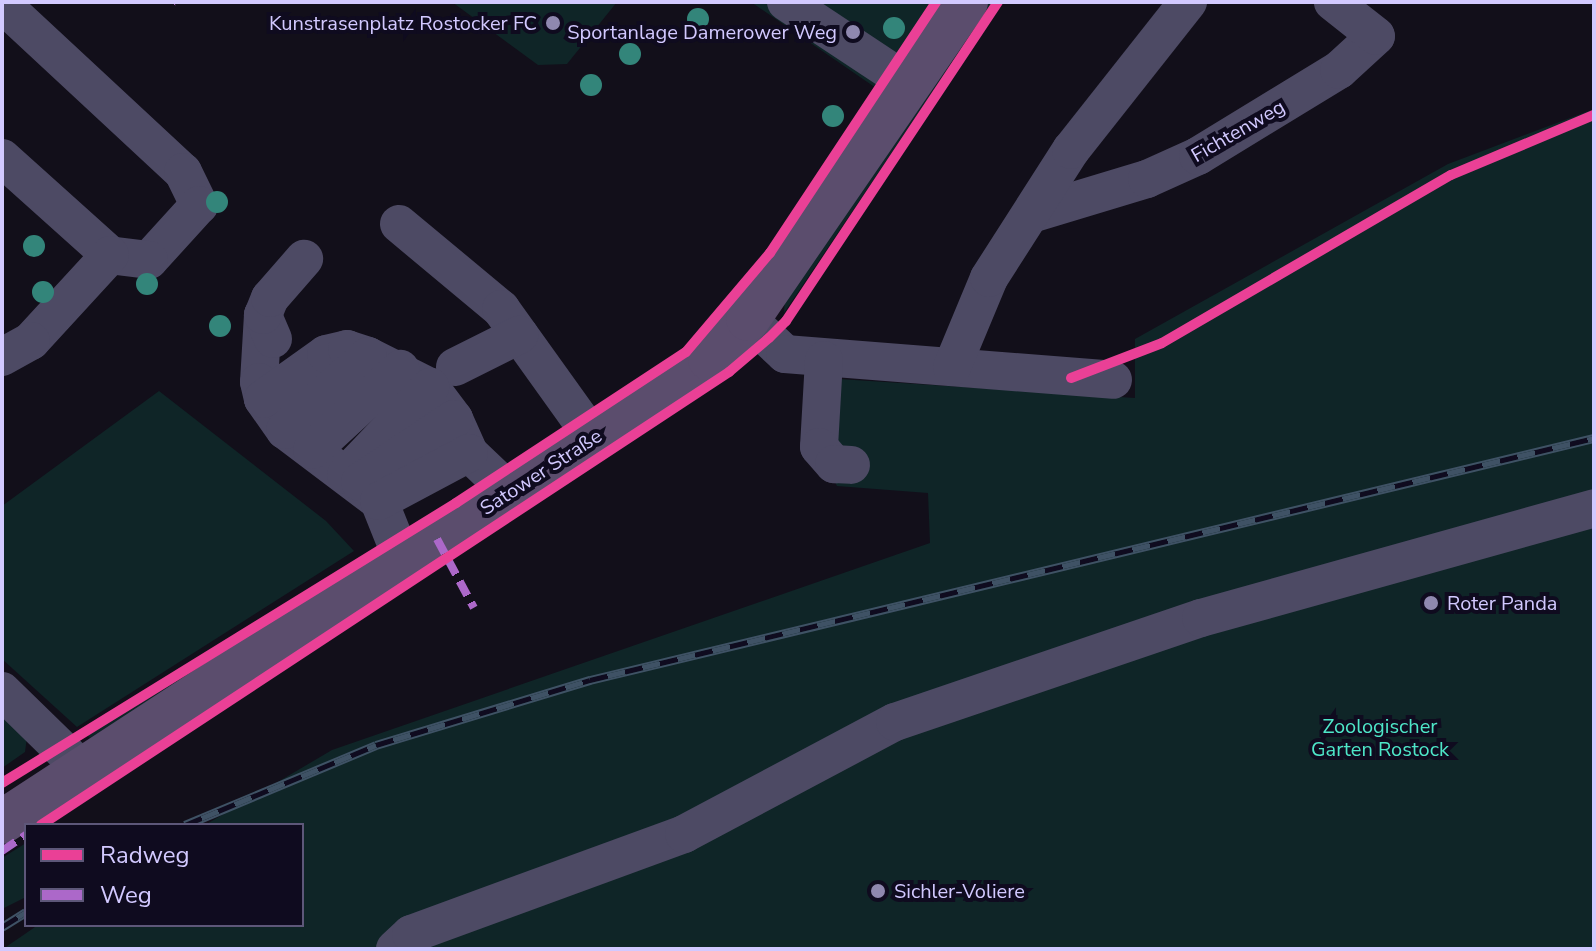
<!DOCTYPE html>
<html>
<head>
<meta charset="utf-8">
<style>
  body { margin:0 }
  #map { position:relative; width:1596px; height:951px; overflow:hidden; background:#120f1a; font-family:"Nunito Sans",sans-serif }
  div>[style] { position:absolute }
  .green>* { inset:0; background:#0f2527 }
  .minor>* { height:38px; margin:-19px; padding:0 19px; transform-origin:19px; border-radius:19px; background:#4d4a64 }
  .major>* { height:44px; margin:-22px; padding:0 22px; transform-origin:22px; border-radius:22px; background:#5b4d6d }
  .rail>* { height:9px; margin-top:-4.5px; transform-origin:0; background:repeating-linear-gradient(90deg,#0f0b1f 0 18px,#3f5265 0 36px); box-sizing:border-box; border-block:2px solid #3f5265 }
  .quiet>* { height:8px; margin-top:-4px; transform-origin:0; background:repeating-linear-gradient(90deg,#ac68c9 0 16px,transparent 0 24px) }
  .cycleway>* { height:10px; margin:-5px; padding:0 5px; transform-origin:5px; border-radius:5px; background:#ea4096 }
  .trees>* { width:22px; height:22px; margin:-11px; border-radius:50%; background:#33857a }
  .dots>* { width:22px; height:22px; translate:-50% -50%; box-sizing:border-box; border:4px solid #0f0b1f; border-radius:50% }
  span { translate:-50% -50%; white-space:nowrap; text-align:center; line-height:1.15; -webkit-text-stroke:8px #0f0b1f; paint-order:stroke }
  .poi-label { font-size:20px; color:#d2c9ff }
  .right { translate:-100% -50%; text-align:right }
  .left { translate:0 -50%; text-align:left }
  .street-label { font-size:20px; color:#d2c9ff }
  .park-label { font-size:20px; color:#4ee6c8 }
  .frame { position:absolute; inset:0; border:4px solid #d2c9ff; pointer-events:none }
  .legend { position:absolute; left:24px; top:823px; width:280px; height:104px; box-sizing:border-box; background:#0f0b1f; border:2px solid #5d5779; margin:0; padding:10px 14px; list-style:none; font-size:24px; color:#d2c9ff }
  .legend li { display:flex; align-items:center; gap:16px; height:40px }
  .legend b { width:40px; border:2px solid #5d5779 }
</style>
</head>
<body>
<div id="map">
  <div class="green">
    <i style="clip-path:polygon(452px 2px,617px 2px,567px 64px,538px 65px)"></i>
    <i style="clip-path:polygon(751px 2px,930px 2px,876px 88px)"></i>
    <i style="clip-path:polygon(984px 2px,993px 2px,784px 313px,785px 298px)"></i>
    <i style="clip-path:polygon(1594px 109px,1594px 949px,3px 949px,38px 925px,302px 925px,302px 825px,205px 825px,332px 750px,930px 543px,928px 493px,837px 486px,809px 434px,823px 378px,1135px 398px,1135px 339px,1448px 164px)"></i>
    <i style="clip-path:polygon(159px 391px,326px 521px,354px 551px,77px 727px,2px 659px,2px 506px)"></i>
    <i style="clip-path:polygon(353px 567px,349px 578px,90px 738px,85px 732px)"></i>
    <i style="clip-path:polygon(2px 716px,27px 737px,25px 752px,2px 768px)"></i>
    <i style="clip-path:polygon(26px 843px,26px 897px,2px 909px,2px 858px)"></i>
  </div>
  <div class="minor">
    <i style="left:786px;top:2px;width:149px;rotate:33.5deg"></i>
    <i style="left:2px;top:4px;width:247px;rotate:42.9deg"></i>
    <i style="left:183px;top:172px;width:37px;rotate:64deg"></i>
    <i style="left:199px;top:205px;width:74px;rotate:132.3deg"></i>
    <i style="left:149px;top:260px;width:39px;rotate:-173deg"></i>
    <i style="left:2px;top:158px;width:145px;rotate:41.9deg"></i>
    <i style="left:110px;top:255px;width:117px;rotate:132.6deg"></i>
    <i style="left:31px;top:341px;width:33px;rotate:151deg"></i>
    <i style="left:1031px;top:214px;width:121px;rotate:-16.8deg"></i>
    <i style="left:1147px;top:179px;width:56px;rotate:-24.3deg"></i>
    <i style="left:1198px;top:156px;width:165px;rotate:-31.4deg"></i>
    <i style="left:1339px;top:70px;width:50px;rotate:-42.6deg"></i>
    <i style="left:1376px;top:36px;width:55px;rotate:-141.7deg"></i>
    <i style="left:399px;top:224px;width:133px;rotate:39.8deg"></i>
    <i style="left:501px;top:309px;width:160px;rotate:54.4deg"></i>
    <i style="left:263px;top:315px;width:67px;rotate:93.4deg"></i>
    <i style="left:259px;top:382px;width:17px;rotate:77deg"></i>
    <i style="left:263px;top:399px;width:38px;rotate:55deg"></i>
    <i style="left:285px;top:430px;width:118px;rotate:37.1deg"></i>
    <i style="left:379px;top:501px;width:65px;rotate:68.2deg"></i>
    <i style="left:748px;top:319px;width:51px;rotate:43.4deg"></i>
    <i style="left:785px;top:354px;width:329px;rotate:4.5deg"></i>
    <i style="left:273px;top:339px;width:26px;rotate:-113deg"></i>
    <i style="left:263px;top:315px;width:18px;rotate:-68deg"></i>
    <i style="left:270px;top:298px;width:52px;rotate:-48.9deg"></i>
    <i style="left:824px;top:360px;width:87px;rotate:93.3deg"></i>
    <i style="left:819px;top:447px;width:23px;rotate:49deg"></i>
    <i style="left:834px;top:464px;width:17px;rotate:3deg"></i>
    <i style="left:455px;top:367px;width:72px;rotate:-26.6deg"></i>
    <i style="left:952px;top:367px;width:96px;rotate:-67.4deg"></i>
    <i style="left:989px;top:278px;width:152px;rotate:-57.4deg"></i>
    <i style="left:1071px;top:150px;width:189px;rotate:-51.7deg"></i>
    <i style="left:263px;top:399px;width:77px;rotate:-35.5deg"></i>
    <i style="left:326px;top:354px;width:22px;rotate:-13deg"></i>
    <i style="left:347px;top:349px;width:22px;rotate:18deg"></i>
    <i style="left:368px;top:356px;width:69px;rotate:26.6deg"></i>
    <i style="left:430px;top:387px;width:40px;rotate:53deg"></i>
    <i style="left:454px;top:419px;width:37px;rotate:66deg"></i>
    <i style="left:469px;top:453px;width:57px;rotate:43.6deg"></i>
    <i style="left:285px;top:430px;width:111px;rotate:-41.7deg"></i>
    <i style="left:312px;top:450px;width:120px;rotate:-42.6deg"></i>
    <i style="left:346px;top:475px;width:122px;rotate:-46.3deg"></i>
    <i style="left:360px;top:482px;width:113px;rotate:-33.8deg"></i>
    <i style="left:379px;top:501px;width:102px;rotate:-28.1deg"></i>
    <i style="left:2px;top:691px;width:113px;rotate:44.3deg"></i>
    <i style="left:395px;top:949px;width:22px;rotate:-43deg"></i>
    <i style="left:411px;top:934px;width:291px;rotate:-20.1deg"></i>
    <i style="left:684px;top:834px;width:239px;rotate:-28deg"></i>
    <i style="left:895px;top:722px;width:323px;rotate:-18.8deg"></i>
    <i style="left:1201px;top:618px;width:408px;rotate:-15.6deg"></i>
  </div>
  <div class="major">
    <i style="left:2px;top:822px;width:846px;rotate:-33.18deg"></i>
    <i style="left:710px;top:359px;width:55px;rotate:-46.5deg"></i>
    <i style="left:748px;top:319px;width:385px;rotate:-55.5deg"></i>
  </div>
  <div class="rail">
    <i style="left:185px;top:825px;width:207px;rotate:-22.7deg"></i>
    <i style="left:376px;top:745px;width:224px;rotate:-16.9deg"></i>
    <i style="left:590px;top:680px;width:1033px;rotate:-13.55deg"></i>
    <i style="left:2px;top:927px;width:28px;rotate:-32deg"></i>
  </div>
  <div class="quiet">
    <i style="left:172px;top:3px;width:1px;rotate:-45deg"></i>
    <i style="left:437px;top:539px;width:78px;rotate:61.8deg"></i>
    <i style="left:2px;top:851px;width:29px;rotate:-34deg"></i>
  </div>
  <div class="cycleway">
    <i style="left:1071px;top:378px;width:97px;rotate:-21deg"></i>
    <i style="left:1162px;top:343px;width:334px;rotate:-30.2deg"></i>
    <i style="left:1451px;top:175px;width:155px;rotate:-22.8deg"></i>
    <i style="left:2px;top:783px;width:533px;rotate:-31.66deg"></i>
    <i style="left:456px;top:503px;width:275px;rotate:-33.3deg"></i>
    <i style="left:686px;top:352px;width:130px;rotate:-49.7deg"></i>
    <i style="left:770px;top:253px;width:301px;rotate:-56.5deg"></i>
    <i style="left:41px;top:825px;width:824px;rotate:-33.36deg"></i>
    <i style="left:729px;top:372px;width:52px;rotate:-40.4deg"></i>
    <i style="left:769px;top:338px;width:24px;rotate:-45deg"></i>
    <i style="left:786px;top:321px;width:383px;rotate:-56.4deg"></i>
  </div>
  <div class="trees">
    <i style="left:698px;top:19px"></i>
    <i style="left:894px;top:28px"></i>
    <i style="left:630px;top:54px"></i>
    <i style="left:591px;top:85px"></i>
    <i style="left:833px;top:116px"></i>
    <i style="left:217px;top:202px"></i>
    <i style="left:34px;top:246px"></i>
    <i style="left:147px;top:284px"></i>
    <i style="left:43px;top:292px"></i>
    <i style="left:220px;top:326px"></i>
  </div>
  <div class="dots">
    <i style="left:553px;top:23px;background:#8f88af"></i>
    <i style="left:853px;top:32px;background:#8f88af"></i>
    <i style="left:1431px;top:603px;background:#8f88af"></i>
    <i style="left:878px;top:891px;background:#8f88af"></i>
  </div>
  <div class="poi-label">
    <span class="right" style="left:537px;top:23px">Kunstrasenplatz Rostocker FC</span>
    <span class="right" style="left:837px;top:32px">Sportanlage Damerower Weg</span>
    <span class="left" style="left:1447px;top:603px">Roter Panda</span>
    <span class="left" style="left:894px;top:891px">Sichler-Voliere</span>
  </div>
  <div class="street-label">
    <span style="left:1238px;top:131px;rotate:-30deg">Fichtenweg</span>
    <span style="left:541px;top:472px;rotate:-33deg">Satower Straße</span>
  </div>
  <div class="park-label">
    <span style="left:1380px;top:738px">Zoologischer<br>Garten Rostock</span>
  </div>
  <div class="frame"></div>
  <ul class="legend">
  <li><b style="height:10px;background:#ea4096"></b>Radweg</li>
  <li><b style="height:10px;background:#ac68c9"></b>Weg</li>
  </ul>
</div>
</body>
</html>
